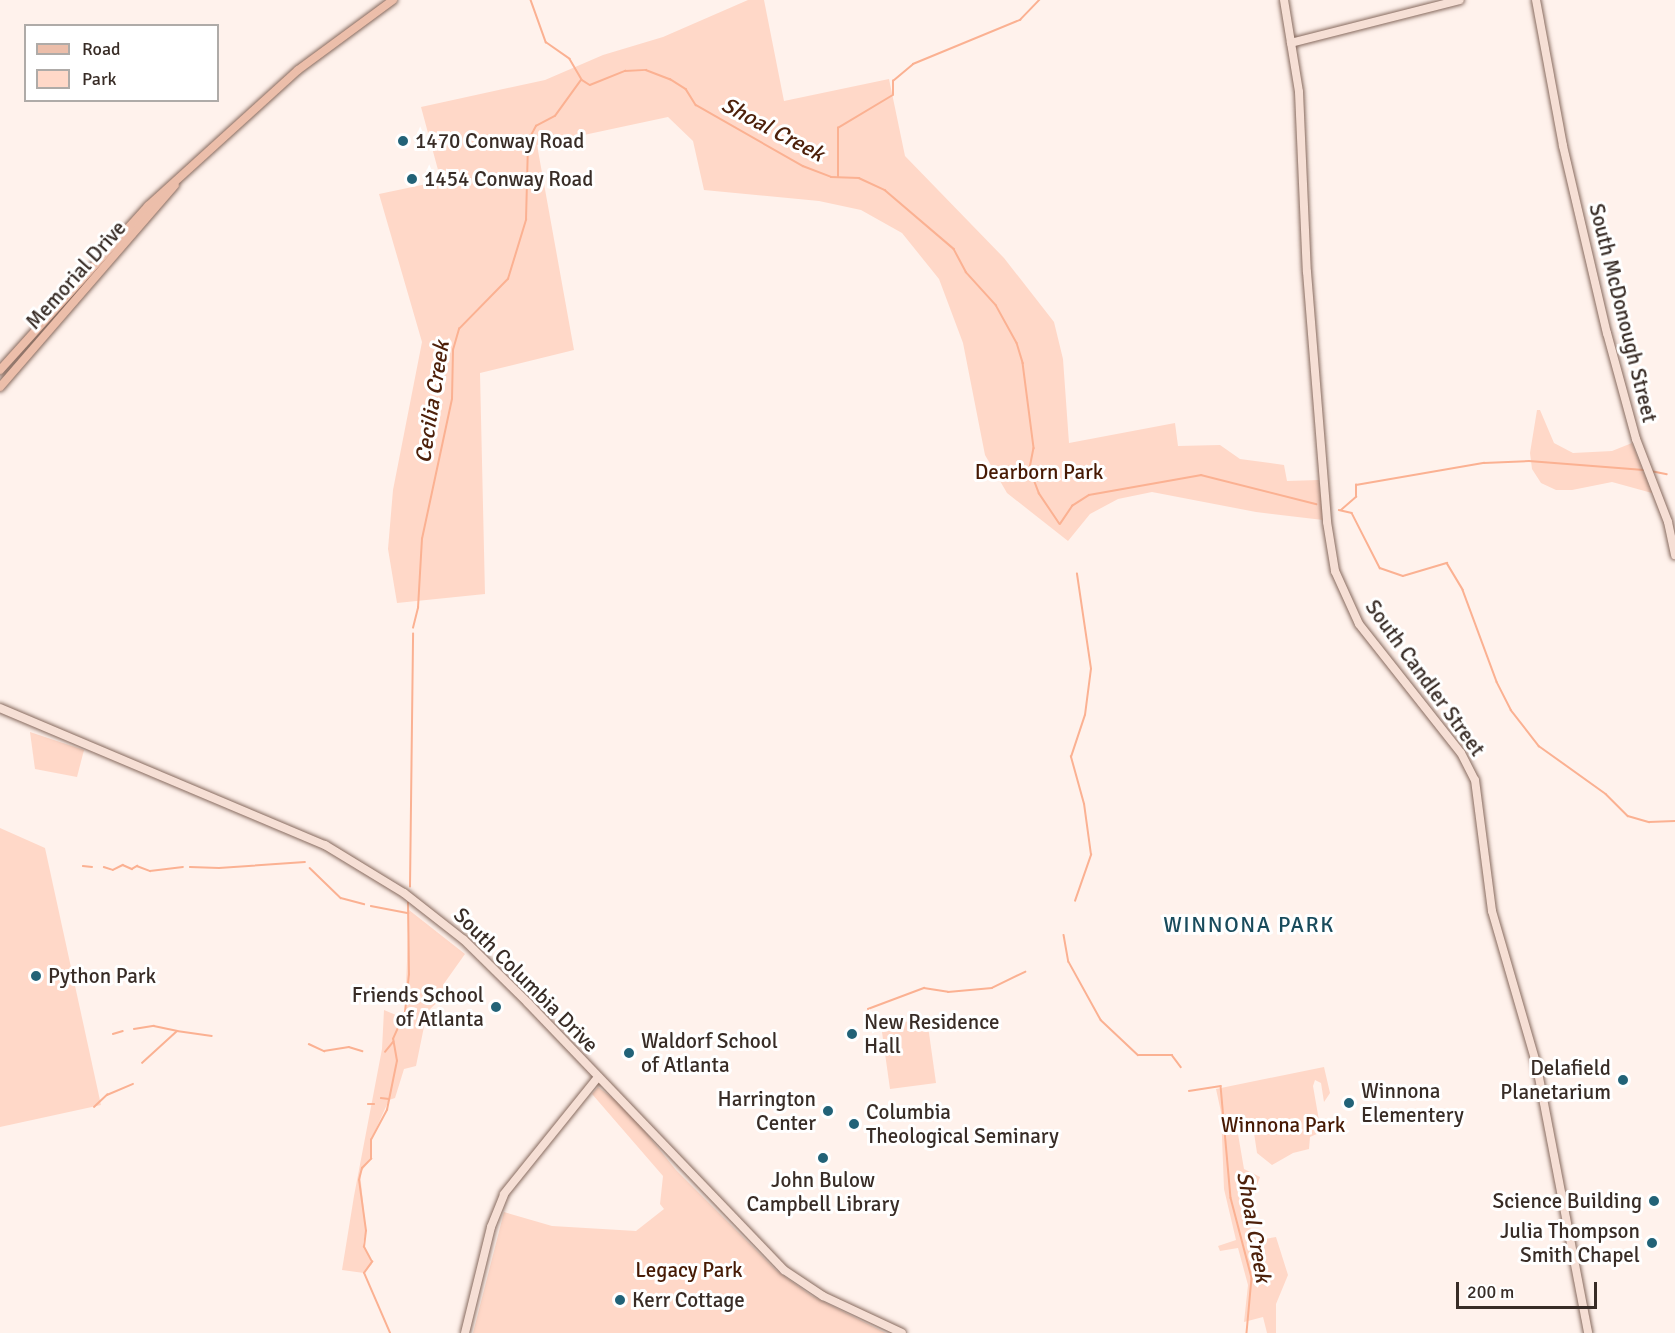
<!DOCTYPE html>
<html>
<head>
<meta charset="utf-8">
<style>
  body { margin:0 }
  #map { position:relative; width:1675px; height:1333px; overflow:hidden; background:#fff2ec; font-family:Signika,sans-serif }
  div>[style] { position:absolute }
  .green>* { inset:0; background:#ffd8c8 }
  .stream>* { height:1.5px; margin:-0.75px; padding:0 0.75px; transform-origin:0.75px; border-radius:0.75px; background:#fbb192 }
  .roads { filter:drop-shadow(0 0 2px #876a5e) drop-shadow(0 0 2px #876a5e) }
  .secondary>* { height:8px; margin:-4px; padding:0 4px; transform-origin:4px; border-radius:4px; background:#f6dfd5 }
  .primary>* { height:8px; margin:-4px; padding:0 4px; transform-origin:4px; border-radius:4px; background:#ecbeaa }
  .dots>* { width:16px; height:16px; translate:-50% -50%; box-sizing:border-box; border:3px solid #fff; border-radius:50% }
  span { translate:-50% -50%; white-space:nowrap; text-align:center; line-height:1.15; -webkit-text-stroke:6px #fff; paint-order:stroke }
  .poi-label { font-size:21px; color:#382c26 }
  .left { translate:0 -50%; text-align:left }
  .right { translate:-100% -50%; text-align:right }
  .street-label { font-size:21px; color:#382c26 }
  .park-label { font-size:21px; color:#471a04 }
  .water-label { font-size:22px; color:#4d200a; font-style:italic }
  .neighbourhood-label { font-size:22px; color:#194b5c; letter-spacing:1.5px }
  .legend { position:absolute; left:24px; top:24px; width:195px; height:78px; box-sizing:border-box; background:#fff; border:2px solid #afaba8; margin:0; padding:8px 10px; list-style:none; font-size:18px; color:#382c26 }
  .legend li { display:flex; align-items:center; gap:12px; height:30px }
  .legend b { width:30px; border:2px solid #afaba8 }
  .scale { position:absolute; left:1456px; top:1282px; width:141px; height:27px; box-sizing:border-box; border:3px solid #382c26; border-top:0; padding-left:8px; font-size:18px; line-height:21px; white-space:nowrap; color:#382c26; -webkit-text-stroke:4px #fff; paint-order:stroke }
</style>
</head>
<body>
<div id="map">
  <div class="green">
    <i style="clip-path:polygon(748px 0,764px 0,784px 101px,889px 79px,905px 156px,1004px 258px,1054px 322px,1063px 359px,1069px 443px,1175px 423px,1178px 446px,1220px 445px,1240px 459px,1284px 465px,1287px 481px,1319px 480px,1323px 520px,1256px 512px,1152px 492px,1118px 499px,1090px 514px,1068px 541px,1007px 493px,985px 455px,963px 343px,939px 279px,902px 233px,861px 210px,819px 201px,704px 190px,693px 141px,668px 117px,537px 145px,574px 350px,480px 373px,485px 594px,397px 603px,388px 549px,393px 490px,422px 342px,379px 194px,441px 181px,421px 107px,545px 80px,603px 55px,663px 37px)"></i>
    <i style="clip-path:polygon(1537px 410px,1540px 410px,1554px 443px,1573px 453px,1612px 451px,1632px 443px,1652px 493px,1612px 482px,1572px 490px,1556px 490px,1541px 483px,1532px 469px,1530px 453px)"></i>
    <i style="clip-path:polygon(30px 732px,84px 750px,77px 777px,35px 769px)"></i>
    <i style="clip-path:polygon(0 828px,45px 848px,101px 1105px,0 1127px)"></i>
    <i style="clip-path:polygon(409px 910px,465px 954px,443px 985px,450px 990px,427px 1012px,416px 1066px,404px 1069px,395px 1098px,389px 1100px,371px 1140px,371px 1159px,360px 1173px,366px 1231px,363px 1243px,372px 1264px,364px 1273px,342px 1270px,354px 1196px,382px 1049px,384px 1010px,403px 1018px,405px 1012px)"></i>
    <i style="clip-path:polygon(927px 1019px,936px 1083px,890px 1089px,881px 1025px)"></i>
    <i style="clip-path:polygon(1324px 1067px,1330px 1093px,1324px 1102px,1321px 1083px,1315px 1080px,1313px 1086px,1321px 1132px,1310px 1137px,1309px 1149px,1293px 1153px,1272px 1165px,1257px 1153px,1254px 1133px,1238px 1134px,1244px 1169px,1260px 1177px,1247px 1212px,1251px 1231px,1258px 1231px,1265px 1239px,1276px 1237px,1288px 1275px,1276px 1304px,1276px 1333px,1267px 1333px,1263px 1317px,1244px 1322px,1248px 1285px,1238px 1248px,1220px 1251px,1218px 1246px,1236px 1240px,1224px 1189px,1221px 1112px,1216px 1089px)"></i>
    <i style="clip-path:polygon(598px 1087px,626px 1108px,676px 1170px,777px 1271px,812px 1296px,886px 1333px,473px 1333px,504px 1212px,552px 1226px,636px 1231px,664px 1209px,660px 1204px,663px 1176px,592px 1094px)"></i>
  </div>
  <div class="stream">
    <i style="left:531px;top:0;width:45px;rotate:70.3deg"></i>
    <i style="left:546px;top:42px;width:29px;rotate:35deg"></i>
    <i style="left:570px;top:59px;width:24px;rotate:60deg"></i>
    <i style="left:582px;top:80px;width:9px;rotate:32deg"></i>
    <i style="left:590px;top:85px;width:38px;rotate:-22deg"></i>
    <i style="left:625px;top:71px;width:21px;rotate:-3deg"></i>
    <i style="left:646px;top:70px;width:26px;rotate:21deg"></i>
    <i style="left:670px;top:79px;width:19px;rotate:32deg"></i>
    <i style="left:686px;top:89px;width:19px;rotate:58deg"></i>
    <i style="left:696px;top:105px;width:123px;rotate:29.7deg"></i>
    <i style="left:803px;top:166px;width:30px;rotate:21deg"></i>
    <i style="left:831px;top:177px;width:28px;rotate:2deg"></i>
    <i style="left:859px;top:178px;width:29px;rotate:25deg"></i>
    <i style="left:885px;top:190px;width:91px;rotate:40.5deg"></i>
    <i style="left:954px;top:249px;width:26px;rotate:62deg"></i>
    <i style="left:966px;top:272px;width:45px;rotate:47.7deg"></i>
    <i style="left:996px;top:305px;width:43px;rotate:61.1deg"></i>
    <i style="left:1017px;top:343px;width:21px;rotate:73deg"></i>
    <i style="left:1023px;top:363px;width:86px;rotate:82.6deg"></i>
    <i style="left:1034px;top:448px;width:21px;rotate:101deg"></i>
    <i style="left:1030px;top:469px;width:26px;rotate:69deg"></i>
    <i style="left:1039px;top:493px;width:37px;rotate:56deg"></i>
    <i style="left:1060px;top:524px;width:22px;rotate:-56deg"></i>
    <i style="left:1072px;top:506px;width:20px;rotate:-33deg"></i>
    <i style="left:1089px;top:495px;width:114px;rotate:-10.1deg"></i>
    <i style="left:1201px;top:475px;width:119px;rotate:14.2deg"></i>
    <i style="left:838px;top:177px;width:49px;rotate:-90deg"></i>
    <i style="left:838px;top:128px;width:64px;rotate:-31deg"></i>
    <i style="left:893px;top:95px;width:14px;rotate:-90deg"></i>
    <i style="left:893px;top:81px;width:26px;rotate:-40deg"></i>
    <i style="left:913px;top:64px;width:116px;rotate:-22.4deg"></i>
    <i style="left:1020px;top:20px;width:28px;rotate:-46deg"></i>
    <i style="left:1651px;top:471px;width:16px;rotate:11deg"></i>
    <i style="left:1339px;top:510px;width:13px;rotate:13deg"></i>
    <i style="left:1352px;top:513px;width:62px;rotate:63deg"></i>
    <i style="left:1380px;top:568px;width:24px;rotate:19deg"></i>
    <i style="left:1403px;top:576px;width:46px;rotate:-16.5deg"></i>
    <i style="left:1447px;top:563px;width:31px;rotate:59deg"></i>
    <i style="left:1463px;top:590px;width:98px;rotate:69.7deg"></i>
    <i style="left:1497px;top:682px;width:31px;rotate:63deg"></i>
    <i style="left:1511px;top:710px;width:46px;rotate:52.1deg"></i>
    <i style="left:1539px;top:746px;width:82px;rotate:35.6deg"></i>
    <i style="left:1606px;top:794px;width:31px;rotate:45deg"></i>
    <i style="left:1628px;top:816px;width:22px;rotate:16deg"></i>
    <i style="left:1649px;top:822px;width:26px;rotate:-2deg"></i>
    <i style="left:1341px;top:510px;width:20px;rotate:-41deg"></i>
    <i style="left:1356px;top:497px;width:12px;rotate:-90deg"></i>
    <i style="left:1356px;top:485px;width:130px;rotate:-9.8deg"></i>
    <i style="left:1484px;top:463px;width:45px;rotate:-2.5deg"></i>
    <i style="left:1529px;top:461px;width:115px;rotate:4.5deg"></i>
    <i style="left:413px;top:628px;width:21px;rotate:-76deg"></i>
    <i style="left:418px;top:608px;width:69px;rotate:-86.7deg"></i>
    <i style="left:422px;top:539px;width:143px;rotate:-77.9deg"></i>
    <i style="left:452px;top:399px;width:49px;rotate:-88.8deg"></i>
    <i style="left:453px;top:350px;width:22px;rotate:-74deg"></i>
    <i style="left:459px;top:329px;width:70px;rotate:-45.6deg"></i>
    <i style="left:508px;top:279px;width:62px;rotate:-73deg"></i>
    <i style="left:526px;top:220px;width:79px;rotate:-88.5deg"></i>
    <i style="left:528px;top:141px;width:17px;rotate:-62deg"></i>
    <i style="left:536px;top:126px;width:21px;rotate:-28deg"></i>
    <i style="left:555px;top:116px;width:44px;rotate:-54.2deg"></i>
    <i style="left:83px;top:866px;width:9px;rotate:6deg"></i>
    <i style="left:104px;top:867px;width:9px;rotate:18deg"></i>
    <i style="left:113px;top:870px;width:11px;rotate:-27deg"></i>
    <i style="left:123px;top:865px;width:10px;rotate:24deg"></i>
    <i style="left:132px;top:869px;width:6px;rotate:-31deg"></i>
    <i style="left:137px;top:866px;width:14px;rotate:21deg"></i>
    <i style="left:150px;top:871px;width:33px;rotate:-7deg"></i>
    <i style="left:190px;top:867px;width:29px;rotate:2deg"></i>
    <i style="left:219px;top:868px;width:86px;rotate:-4deg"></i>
    <i style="left:310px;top:868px;width:43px;rotate:44.1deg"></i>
    <i style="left:341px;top:898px;width:24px;rotate:15deg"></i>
    <i style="left:410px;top:887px;width:253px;rotate:-89.3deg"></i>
    <i style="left:1075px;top:901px;width:49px;rotate:-70.8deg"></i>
    <i style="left:1091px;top:855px;width:51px;rotate:-97.8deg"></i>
    <i style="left:1084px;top:804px;width:49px;rotate:-105.5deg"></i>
    <i style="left:1071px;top:757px;width:44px;rotate:-71.6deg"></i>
    <i style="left:1085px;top:715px;width:46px;rotate:-82.6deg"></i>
    <i style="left:1091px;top:669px;width:96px;rotate:-98.4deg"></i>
    <i style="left:371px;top:906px;width:38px;rotate:11deg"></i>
    <i style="left:1064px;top:935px;width:27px;rotate:80deg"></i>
    <i style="left:1069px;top:962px;width:66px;rotate:61.1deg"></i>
    <i style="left:1101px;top:1020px;width:51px;rotate:43.4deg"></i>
    <i style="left:1138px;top:1055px;width:34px"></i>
    <i style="left:1172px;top:1055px;width:15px;rotate:53deg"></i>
    <i style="left:868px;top:1009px;width:60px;rotate:-20.6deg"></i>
    <i style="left:924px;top:988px;width:24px;rotate:9deg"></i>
    <i style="left:948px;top:992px;width:44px;rotate:-5.2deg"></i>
    <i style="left:992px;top:988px;width:37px;rotate:-26deg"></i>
    <i style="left:134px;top:1029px;width:20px;rotate:-9deg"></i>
    <i style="left:154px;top:1026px;width:24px;rotate:12deg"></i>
    <i style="left:113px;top:1034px;width:10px;rotate:-17deg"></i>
    <i style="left:309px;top:1044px;width:17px;rotate:25deg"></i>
    <i style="left:324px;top:1051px;width:25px;rotate:-9deg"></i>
    <i style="left:349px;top:1047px;width:14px;rotate:17deg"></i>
    <i style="left:385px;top:1052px;width:13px;rotate:-51deg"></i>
    <i style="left:142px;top:1063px;width:47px;rotate:-42.4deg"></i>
    <i style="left:177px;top:1031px;width:35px;rotate:8deg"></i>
    <i style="left:1189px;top:1091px;width:32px;rotate:-9deg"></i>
    <i style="left:1221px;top:1086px;width:112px;rotate:84.9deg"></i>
    <i style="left:1231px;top:1198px;width:83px;rotate:75.3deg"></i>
    <i style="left:1252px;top:1278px;width:55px;rotate:95.2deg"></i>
    <i style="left:381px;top:1098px;width:8px;rotate:7deg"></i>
    <i style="left:368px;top:1104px;width:6px"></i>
    <i style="left:94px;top:1107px;width:18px;rotate:-43deg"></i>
    <i style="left:107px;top:1095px;width:28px;rotate:-23deg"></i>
    <i style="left:390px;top:1333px;width:65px;rotate:-113.4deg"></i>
    <i style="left:364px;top:1273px;width:14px;rotate:-54deg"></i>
    <i style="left:372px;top:1262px;width:17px;rotate:-118deg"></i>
    <i style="left:364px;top:1247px;width:16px;rotate:-83deg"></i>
    <i style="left:366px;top:1231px;width:51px;rotate:-97.8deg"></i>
    <i style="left:359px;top:1180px;width:12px;rotate:-76deg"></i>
    <i style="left:362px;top:1168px;width:13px;rotate:-45deg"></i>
    <i style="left:371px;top:1159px;width:19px;rotate:-90deg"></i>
    <i style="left:371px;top:1140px;width:34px;rotate:-62deg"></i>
    <i style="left:387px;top:1110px;width:50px;rotate:-78.5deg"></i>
    <i style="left:397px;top:1061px;width:22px;rotate:-100deg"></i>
    <i style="left:393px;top:1039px;width:30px;rotate:-66deg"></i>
    <i style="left:405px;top:1012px;width:37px;rotate:-84deg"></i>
    <i style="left:409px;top:975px;width:72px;rotate:-90.8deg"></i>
  </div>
  <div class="roads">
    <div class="secondary">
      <i style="left:1284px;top:0;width:93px;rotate:80.7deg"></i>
      <i style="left:1299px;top:92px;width:180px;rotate:87.5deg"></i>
      <i style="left:1307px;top:272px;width:251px;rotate:85.4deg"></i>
      <i style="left:1327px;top:522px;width:50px;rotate:80.7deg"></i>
      <i style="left:1335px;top:571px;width:58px;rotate:65.6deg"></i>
      <i style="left:1359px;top:624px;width:164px;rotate:51.7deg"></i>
      <i style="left:1461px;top:753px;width:30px;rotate:63deg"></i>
      <i style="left:1475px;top:780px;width:132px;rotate:82.6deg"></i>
      <i style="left:1492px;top:911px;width:157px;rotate:73.8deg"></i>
      <i style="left:1536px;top:1062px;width:276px;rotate:79.1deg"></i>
      <i style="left:1536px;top:0;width:148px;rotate:79.5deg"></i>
      <i style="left:1563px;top:146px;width:192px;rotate:76.8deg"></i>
      <i style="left:1607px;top:333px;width:110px;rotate:74.7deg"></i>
      <i style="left:1636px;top:439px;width:89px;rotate:68.9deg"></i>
      <i style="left:1668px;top:522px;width:34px;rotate:78deg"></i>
      <i style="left:1291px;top:43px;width:174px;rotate:-14.3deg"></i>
      <i style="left:0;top:708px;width:353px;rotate:22.9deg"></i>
      <i style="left:325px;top:845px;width:92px;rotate:31.3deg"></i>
      <i style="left:404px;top:893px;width:76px;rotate:38.1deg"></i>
      <i style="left:464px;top:940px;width:90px;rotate:44.5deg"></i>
      <i style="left:528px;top:1003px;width:370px;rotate:46.2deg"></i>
      <i style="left:784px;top:1270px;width:47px;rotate:33.7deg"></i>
      <i style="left:823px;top:1296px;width:87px;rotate:25.1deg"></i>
      <i style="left:465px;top:1333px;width:109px;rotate:-76.2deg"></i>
      <i style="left:491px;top:1227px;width:35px;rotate:-68deg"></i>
      <i style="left:504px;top:1194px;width:150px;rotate:-51.2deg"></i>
    </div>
    <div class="primary">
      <i style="left:0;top:370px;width:221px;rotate:-47.9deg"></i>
      <i style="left:148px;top:206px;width:202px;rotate:-42.2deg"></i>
      <i style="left:298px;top:70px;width:118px;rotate:-36.4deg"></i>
      <i style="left:0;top:387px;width:267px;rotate:-49.1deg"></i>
    </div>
  </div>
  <div class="dots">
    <i style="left:403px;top:141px;background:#226277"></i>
    <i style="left:412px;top:179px;background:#226277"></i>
    <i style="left:36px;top:976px;background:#226277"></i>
    <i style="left:496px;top:1007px;background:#226277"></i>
    <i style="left:852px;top:1034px;background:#226277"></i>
    <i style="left:629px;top:1053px;background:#226277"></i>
    <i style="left:1623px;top:1080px;background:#226277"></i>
    <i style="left:1349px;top:1103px;background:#226277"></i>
    <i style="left:828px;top:1111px;background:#226277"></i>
    <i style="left:854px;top:1124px;background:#226277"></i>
    <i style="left:823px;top:1158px;background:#226277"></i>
    <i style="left:1654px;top:1201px;background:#226277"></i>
    <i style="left:1652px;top:1243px;background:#226277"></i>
    <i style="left:620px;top:1300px;background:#226277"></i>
  </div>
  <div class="poi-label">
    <span class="left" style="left:415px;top:141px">1470 Conway Road</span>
    <span class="left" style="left:424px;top:179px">1454 Conway Road</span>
    <span class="left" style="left:48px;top:976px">Python Park</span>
    <span class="right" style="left:484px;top:1007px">Friends School<br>of Atlanta</span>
    <span class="left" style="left:864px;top:1034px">New Residence<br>Hall</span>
    <span class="left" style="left:641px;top:1053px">Waldorf School<br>of Atlanta</span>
    <span class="right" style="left:1611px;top:1080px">Delafield<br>Planetarium</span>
    <span class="left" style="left:1361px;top:1103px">Winnona<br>Elementery</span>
    <span class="right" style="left:816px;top:1111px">Harrington<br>Center</span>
    <span class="left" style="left:866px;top:1124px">Columbia<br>Theological Seminary</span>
    <span style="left:823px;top:1192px">John Bulow<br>Campbell Library</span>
    <span class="right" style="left:1642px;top:1201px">Science Building</span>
    <span class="right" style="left:1640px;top:1243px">Julia Thompson<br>Smith Chapel</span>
    <span class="left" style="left:632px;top:1300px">Kerr Cottage</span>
  </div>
  <div class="street-label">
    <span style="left:76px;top:275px;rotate:-48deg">Memorial Drive</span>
    <span style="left:1623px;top:313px;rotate:76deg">South McDonough Street</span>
    <span style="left:1425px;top:678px;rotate:54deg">South Candler Street</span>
    <span style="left:526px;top:980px;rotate:45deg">South Columbia Drive</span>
  </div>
  <div class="park-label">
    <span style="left:1039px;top:472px">Dearborn Park</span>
    <span style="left:1283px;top:1125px">Winnona Park</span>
    <span style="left:689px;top:1270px">Legacy Park</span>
  </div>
  <div class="water-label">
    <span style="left:773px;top:129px;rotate:28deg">Shoal Creek</span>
    <span style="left:432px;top:402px;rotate:-81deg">Cecilia Creek</span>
    <span style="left:1254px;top:1227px;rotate:80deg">Shoal Creek</span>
  </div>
  <div class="neighbourhood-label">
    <span style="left:1249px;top:925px">WINNONA PARK</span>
  </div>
  <ul class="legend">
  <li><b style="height:8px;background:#ecbeaa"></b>Road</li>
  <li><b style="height:16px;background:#ffd8c8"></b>Park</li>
  </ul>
  <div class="scale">200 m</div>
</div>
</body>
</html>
